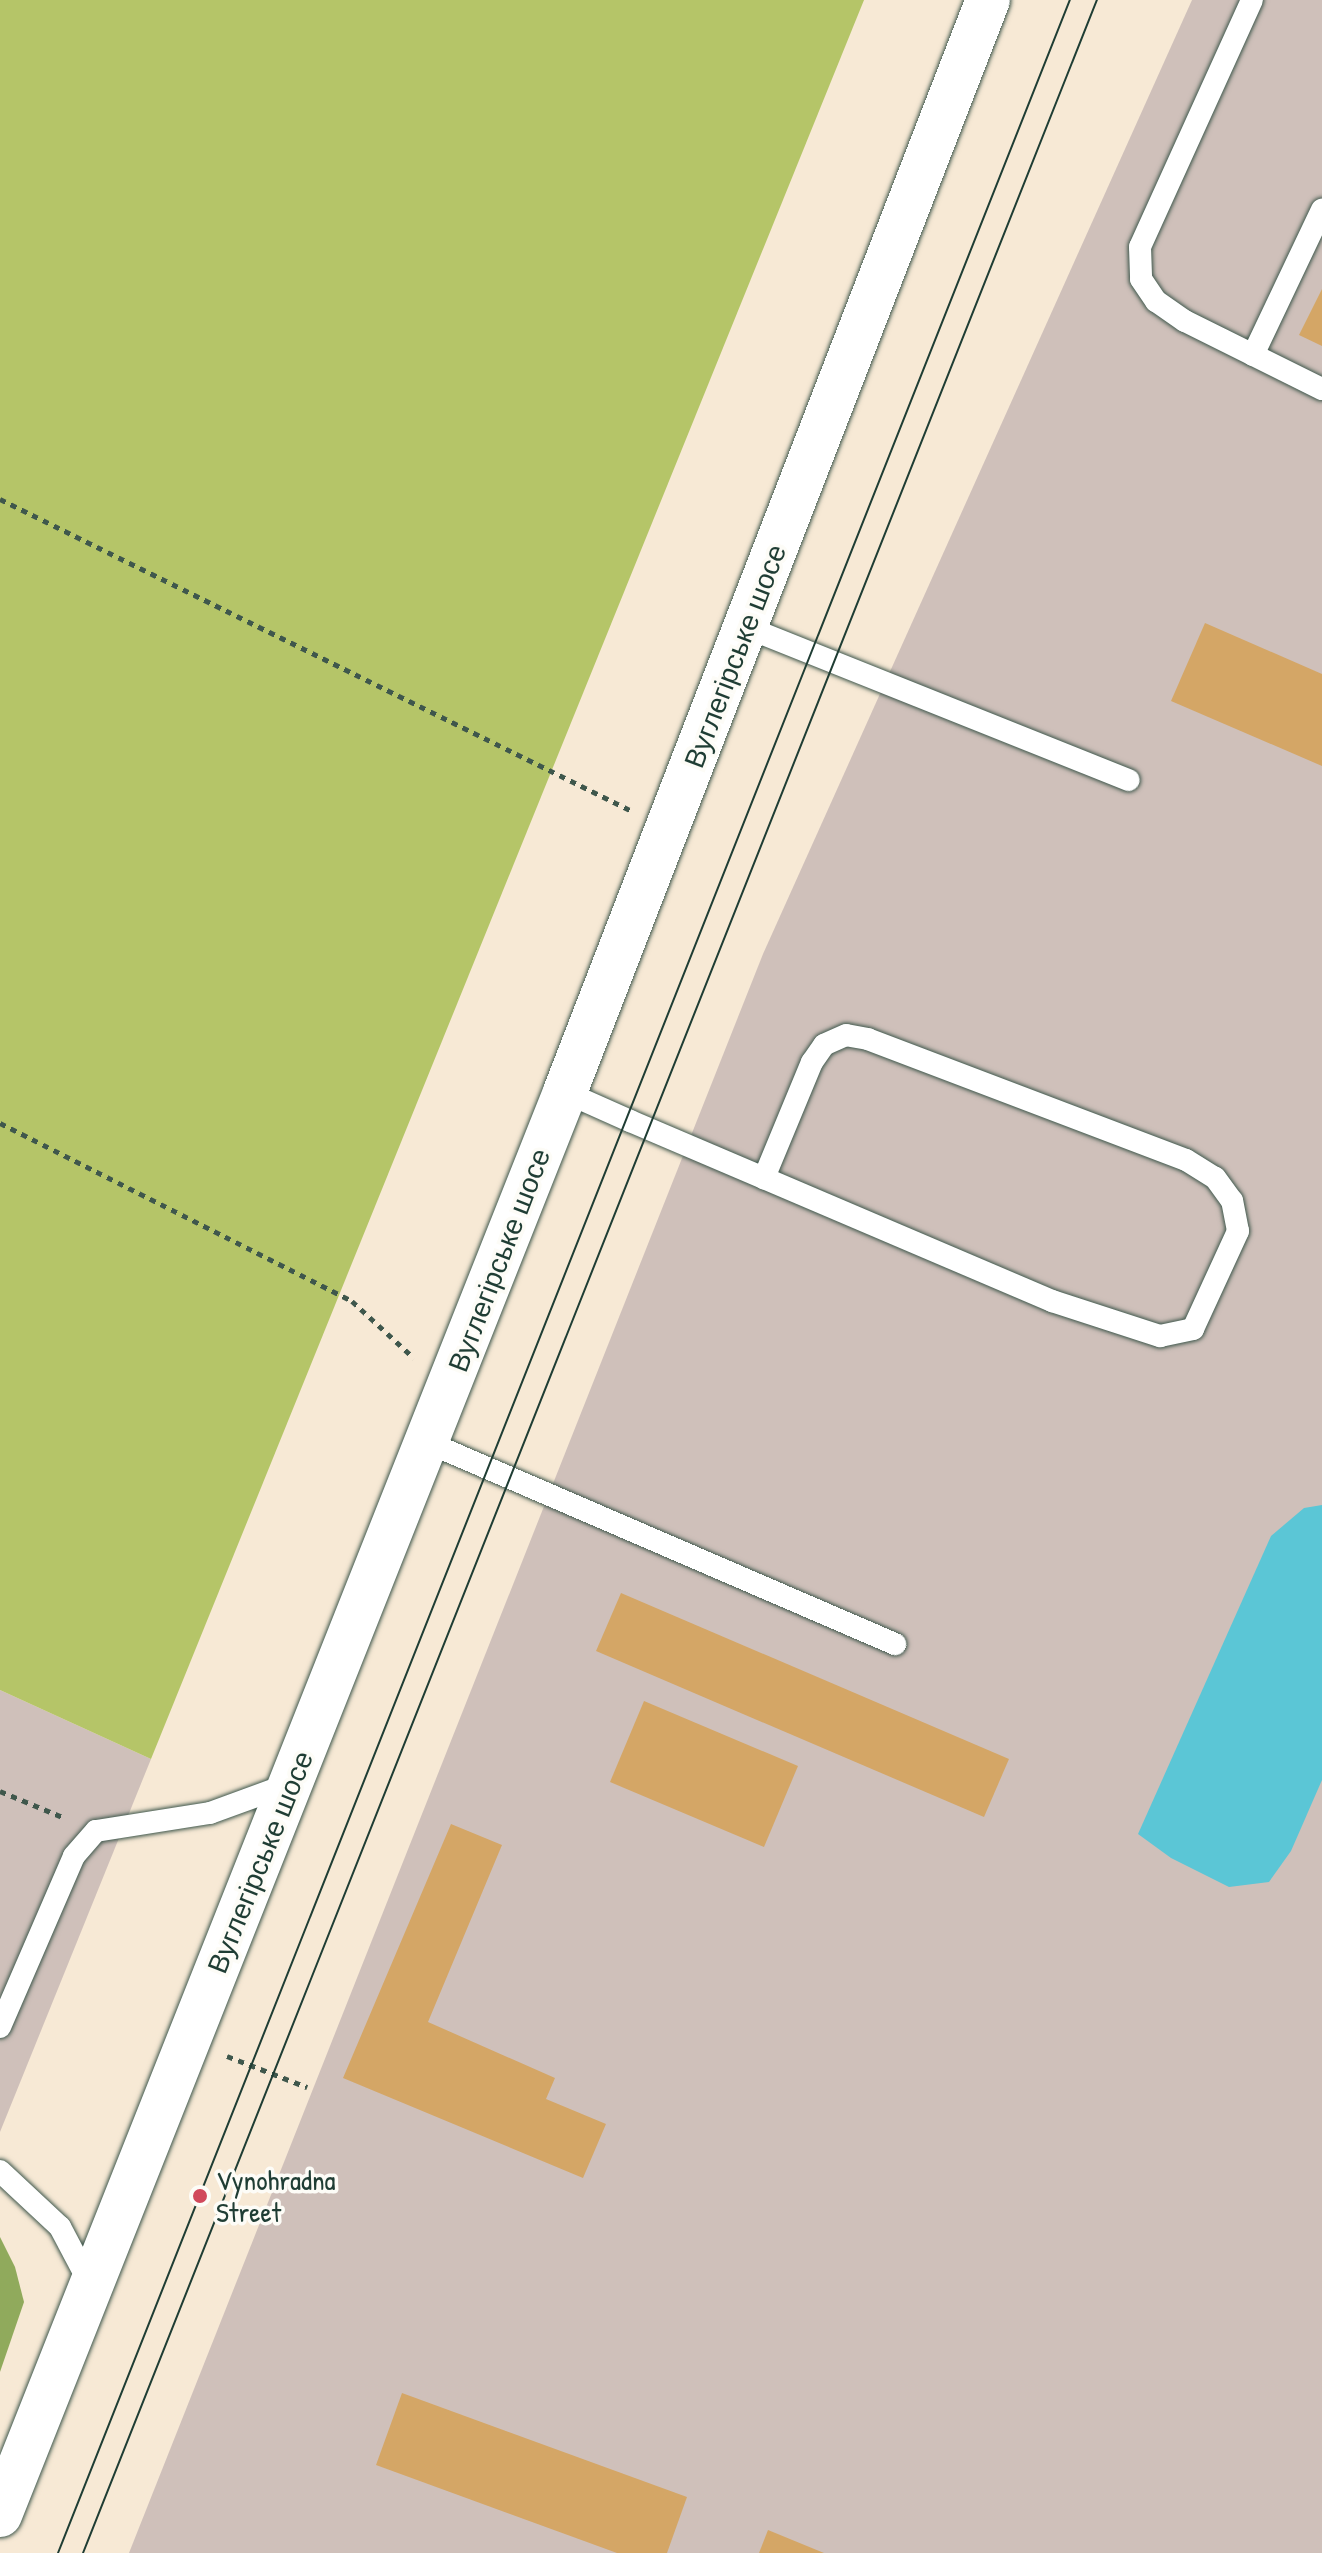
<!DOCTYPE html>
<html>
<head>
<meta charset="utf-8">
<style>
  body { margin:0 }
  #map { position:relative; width:1322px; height:2553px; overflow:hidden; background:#f7e9d5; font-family:"Patrick Hand",sans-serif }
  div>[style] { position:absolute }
  .industrial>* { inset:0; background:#cfc0ba }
  .green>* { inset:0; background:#b5c568 }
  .forest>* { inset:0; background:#90aa5c }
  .water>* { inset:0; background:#5bc6d6 }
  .building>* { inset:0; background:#d4a666 }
  .path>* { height:5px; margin-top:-2.5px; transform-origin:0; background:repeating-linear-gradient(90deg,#3f574c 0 6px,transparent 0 12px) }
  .roads { filter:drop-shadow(0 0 2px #3f574c) drop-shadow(0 0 2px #3f574c) }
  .service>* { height:22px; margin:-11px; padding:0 11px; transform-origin:11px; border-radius:11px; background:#fff }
  .tertiary>* { height:44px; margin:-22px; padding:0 22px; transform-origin:22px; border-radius:22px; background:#fff }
  .tram>* { height:2px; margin:-1px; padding:0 1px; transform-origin:1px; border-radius:1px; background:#1f3d34 }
  .dots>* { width:22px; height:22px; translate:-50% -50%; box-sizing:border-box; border:4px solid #fdfcf7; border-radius:50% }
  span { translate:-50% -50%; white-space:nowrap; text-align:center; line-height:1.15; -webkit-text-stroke:7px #fdfcf7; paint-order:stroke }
  .street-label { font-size:28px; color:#1f3d34 }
  .poi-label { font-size:28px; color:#1f3d34 }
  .left { translate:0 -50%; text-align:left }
</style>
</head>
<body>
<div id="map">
  <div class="industrial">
    <i style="clip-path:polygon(1192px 0,1322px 0,1322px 2553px,129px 2553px,763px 954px)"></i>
    <i style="clip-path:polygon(0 1690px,151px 1759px,0 2132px)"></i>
  </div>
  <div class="green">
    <i style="clip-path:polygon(0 0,864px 0,151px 1759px,0 1690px)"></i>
  </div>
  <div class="forest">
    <i style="clip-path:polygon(0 2237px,15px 2267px,24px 2302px,0 2372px)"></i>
  </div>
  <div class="water">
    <i style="clip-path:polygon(1322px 1505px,1322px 1780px,1291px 1851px,1269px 1882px,1229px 1887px,1171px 1858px,1138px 1834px,1271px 1536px,1304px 1508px)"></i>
  </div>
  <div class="building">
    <i style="clip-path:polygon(1322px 289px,1322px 346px,1299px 335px)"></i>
    <i style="clip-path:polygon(1205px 623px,1322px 674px,1322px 766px,1171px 701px)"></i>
    <i style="clip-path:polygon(621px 1593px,1009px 1759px,984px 1817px,596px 1651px)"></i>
    <i style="clip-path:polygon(644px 1701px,798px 1766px,764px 1847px,610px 1782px)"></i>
    <i style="clip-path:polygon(451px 1824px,502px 1845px,428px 2022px,555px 2078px,546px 2099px,606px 2124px,583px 2178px,343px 2078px)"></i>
    <i style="clip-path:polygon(402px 2393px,687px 2497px,667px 2553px,617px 2553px,376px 2465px)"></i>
    <i style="clip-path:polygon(768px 2530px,824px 2553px,759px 2553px)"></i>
  </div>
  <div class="path">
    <i style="left:0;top:499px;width:703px;rotate:26.27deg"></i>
    <i style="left:0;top:1123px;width:394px;rotate:26.8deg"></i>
    <i style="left:352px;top:1301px;width:84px;rotate:42.6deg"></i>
    <i style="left:0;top:1791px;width:70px;rotate:22.6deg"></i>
    <i style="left:227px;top:2056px;width:86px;rotate:21.2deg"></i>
  </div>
  <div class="roads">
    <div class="service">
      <i style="left:1252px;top:0;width:271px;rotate:114.4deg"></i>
      <i style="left:1140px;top:247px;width:32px;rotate:88deg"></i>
      <i style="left:1141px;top:279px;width:27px;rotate:56deg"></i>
      <i style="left:1156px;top:301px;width:35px;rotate:35deg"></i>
      <i style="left:1185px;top:321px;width:153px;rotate:26.4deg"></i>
      <i style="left:1253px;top:355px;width:161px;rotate:-64.6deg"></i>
      <i style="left:746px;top:627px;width:412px;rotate:21.8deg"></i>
      <i style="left:565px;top:1092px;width:71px;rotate:24deg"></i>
      <i style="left:630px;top:1121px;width:459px;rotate:23.1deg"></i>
      <i style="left:1052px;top:1301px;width:114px;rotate:18deg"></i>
      <i style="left:1160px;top:1336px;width:34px;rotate:-12deg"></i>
      <i style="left:1193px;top:1329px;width:108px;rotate:-65.3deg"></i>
      <i style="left:1238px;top:1231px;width:31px;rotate:-101deg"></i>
      <i style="left:1232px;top:1201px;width:29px;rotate:-126deg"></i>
      <i style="left:1215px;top:1178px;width:34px;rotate:-148deg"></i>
      <i style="left:1186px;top:1160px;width:340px;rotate:-159.2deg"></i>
      <i style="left:868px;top:1039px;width:22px;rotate:-170deg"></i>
      <i style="left:846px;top:1035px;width:24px;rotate:156deg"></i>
      <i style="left:824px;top:1045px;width:21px;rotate:125deg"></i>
      <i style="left:812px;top:1062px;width:126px;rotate:112.5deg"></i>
      <i style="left:427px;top:1442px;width:510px;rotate:23.35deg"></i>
      <i style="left:0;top:2027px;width:186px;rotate:-66.6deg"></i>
      <i style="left:74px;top:1856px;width:33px;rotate:-49deg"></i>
      <i style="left:96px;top:1831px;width:115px;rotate:-9deg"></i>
      <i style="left:210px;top:1813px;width:82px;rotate:-20deg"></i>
      <i style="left:0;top:2171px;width:82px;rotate:43deg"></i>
      <i style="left:60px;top:2227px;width:64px;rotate:62.2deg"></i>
    </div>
    <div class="tertiary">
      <i style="left:0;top:2515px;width:1531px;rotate:-68.34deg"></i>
      <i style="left:565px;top:1092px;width:1171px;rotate:-68.83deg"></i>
    </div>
  </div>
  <div class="tram">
    <i style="left:58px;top:2553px;width:2746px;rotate:-68.38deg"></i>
    <i style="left:83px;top:2553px;width:2747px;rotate:-68.34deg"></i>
  </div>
  <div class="dots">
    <i style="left:200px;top:2196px;background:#d1495b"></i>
  </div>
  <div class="street-label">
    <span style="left:735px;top:656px;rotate:-69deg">Вуглегірське шосе</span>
    <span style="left:499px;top:1260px;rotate:-69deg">Вуглегірське шосе</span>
    <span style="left:260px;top:1862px;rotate:-68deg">Вуглегірське шосе</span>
  </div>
  <div class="poi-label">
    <span class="left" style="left:216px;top:2196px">Vynohradna<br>Street</span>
  </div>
</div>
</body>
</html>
